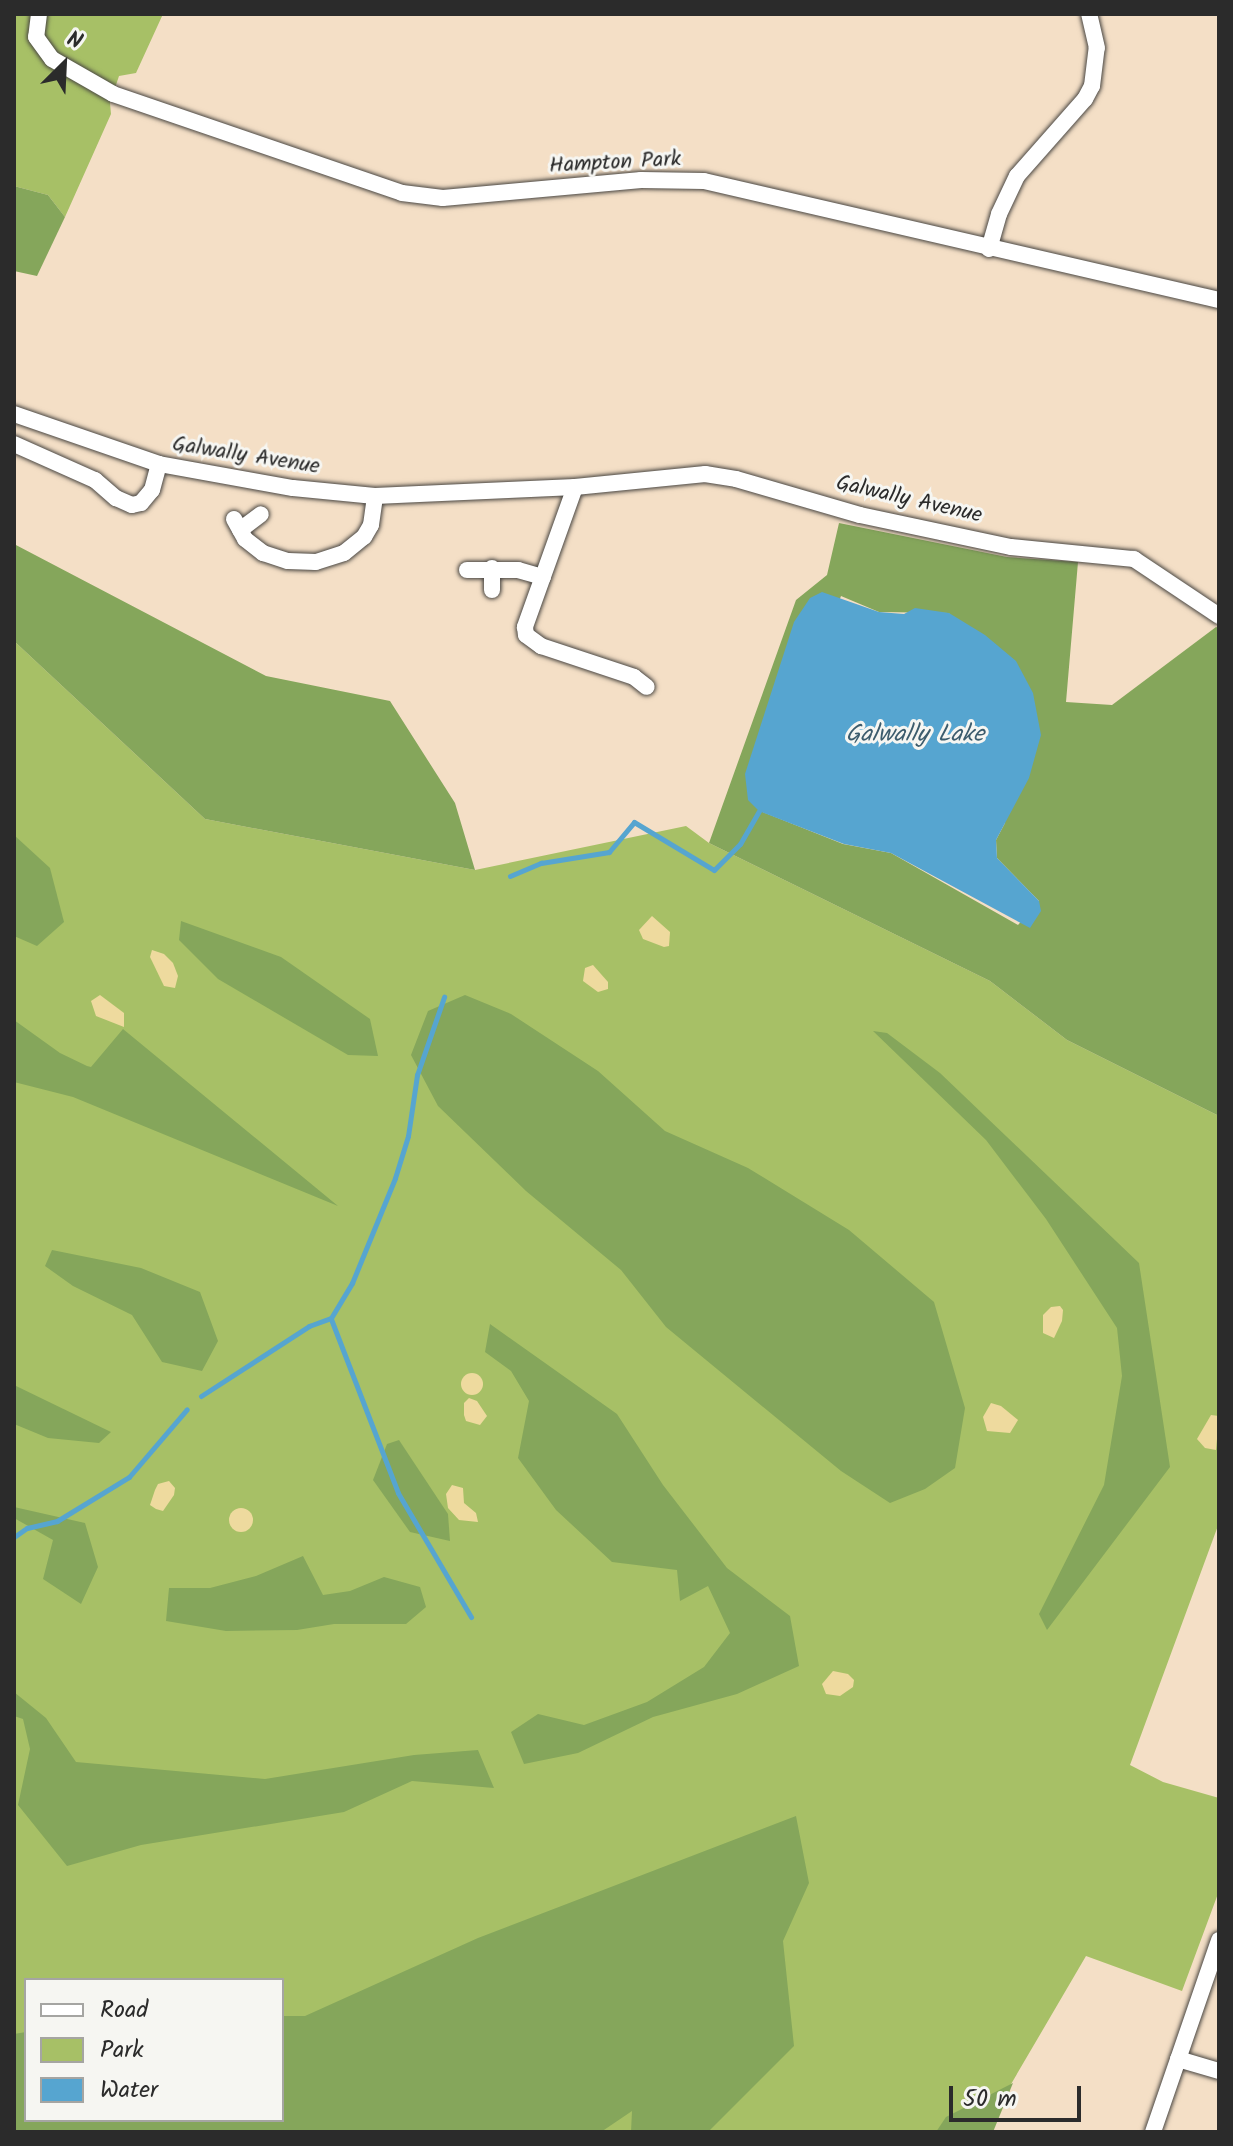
<!DOCTYPE html>
<html>
<head>
<meta charset="utf-8">
<style>
  body { margin:0 }
  #map { position:relative; width:1233px; height:2146px; overflow:hidden; background:#f4dfc6; font-family:Kalam,sans-serif }
  div>[style] { position:absolute }
  .green>* { inset:0; background:#a7c066 }
  .forest>* { inset:0; background:#85a65b }
  .sand>* { inset:0; background:#eeda9e }
  .round { border-radius:50% }
  .water>* { inset:0; background:#56a5d0 }
  .stream>* { height:5px; margin:-2.5px; padding:0 2.5px; transform-origin:2.5px; border-radius:2.5px; background:#56a5d0 }
  .roads { filter:drop-shadow(0 0 2px #494642) drop-shadow(0 0 2px #494642) }
  .minor>* { height:16px; margin:-8px; padding:0 8px; transform-origin:8px; border-radius:8px; background:#fff }
  span { translate:-50% -50%; white-space:nowrap; text-align:center; line-height:1.15; -webkit-text-stroke:6px #f6f6f2; paint-order:stroke }
  .street-label { font-size:22px; color:#2b2b2b }
  .water-label { font-size:24px; color:#3c5c6d; font-style:italic }
  .frame { position:absolute; inset:0; border:16px solid #2b2b2b; pointer-events:none }
  .legend { position:absolute; left:24px; top:1978px; width:260px; height:144px; box-sizing:border-box; background:#f6f6f2; border:2px solid #a5a5a2; margin:0; padding:10px 14px; list-style:none; font-size:24px; color:#2b2b2b }
  .legend li { display:flex; align-items:center; gap:16px; height:40px }
  .legend b { width:40px; border:2px solid #a5a5a2 }
  .north { position:absolute; left:24px; top:24px; width:80px; height:80px; -webkit-text-stroke:6px #f6f6f2; paint-order:stroke; rotate:24deg; font-size:22px; font-weight:700; line-height:32px; text-align:center; color:#2b2b2b }
  .north::after { content:''; display:block; margin:auto; width:28px; height:36px; background:#2b2b2b; clip-path:polygon(50% 0,100% 100%,50% 72%,0 100%) }
  .scale { position:absolute; left:949px; top:2086px; width:132px; height:36px; box-sizing:border-box; border:4px solid #2b2b2b; border-top:0; padding-left:10px; font-size:24px; line-height:28px; white-space:nowrap; color:#2b2b2b; -webkit-text-stroke:6px #f6f6f2; paint-order:stroke }
</style>
</head>
<body>
<div id="map">
  <div class="green">
    <i style="clip-path:polygon(14px 14px,163px 14px,136px 73px,119px 76px,110px 103px,111px 114px,65px 217px,48px 195px,14px 186px)"></i>
    <i style="clip-path:polygon(evenodd,14px 641px,205px 819px,475px 870px,686px 826px,709px 843px,990px 981px,1067px 1040px,1219px 1116px,1219px 1523px,1130px 1765px,1163px 1782px,1219px 1798px,1219px 1891px,1182px 1991px,1086px 1956px,983px 2132px,14px 2132px,14px 641px,26px 1980px,282px 1980px,282px 2120px,26px 2120px,26px 1980px)"></i>
  </div>
  <div class="forest">
    <i style="clip-path:polygon(14px 186px,48px 195px,65px 217px,37px 276px,14px 271px)"></i>
    <i style="clip-path:polygon(evenodd,839px 523px,1007px 557px,1078px 562px,1066px 702px,1112px 705px,1216px 627px,1219px 628px,1219px 1116px,1067px 1040px,990px 981px,709px 843px,796px 600px,827px 575px,839px 523px,841px 596px,879px 612px,949px 613px,1005px 823px,996px 840px,997px 858px,1039px 901px,1018px 925px,891px 853px,843px 844px,760px 811px,841px 596px)"></i>
    <i style="clip-path:polygon(14px 544px,266px 676px,390px 701px,455px 803px,475px 870px,205px 819px,14px 641px)"></i>
    <i style="clip-path:polygon(14px 835px,50px 868px,64px 922px,37px 946px,14px 936px)"></i>
    <i style="clip-path:polygon(181px 921px,281px 957px,370px 1019px,378px 1056px,348px 1055px,218px 979px,179px 940px)"></i>
    <i style="clip-path:polygon(465px 995px,511px 1014px,598px 1071px,665px 1131px,748px 1168px,849px 1230px,934px 1302px,965px 1408px,955px 1468px,925px 1489px,890px 1503px,841px 1471px,666px 1327px,621px 1270px,526px 1191px,438px 1106px,411px 1055px,428px 1011px)"></i>
    <i style="clip-path:polygon(14px 1020px,60px 1053px,87px 1066px,91px 1067px,123px 1029px,338px 1206px,73px 1097px,14px 1082px)"></i>
    <i style="clip-path:polygon(873px 1031px,887px 1033px,940px 1073px,1139px 1263px,1170px 1467px,1047px 1630px,1039px 1614px,1104px 1485px,1122px 1376px,1117px 1328px,1046px 1219px,986px 1140px)"></i>
    <i style="clip-path:polygon(52px 1250px,141px 1268px,200px 1292px,218px 1341px,202px 1371px,162px 1362px,132px 1315px,73px 1286px,45px 1266px)"></i>
    <i style="clip-path:polygon(490px 1324px,617px 1414px,663px 1485px,727px 1568px,790px 1616px,799px 1666px,737px 1694px,653px 1717px,578px 1753px,524px 1764px,511px 1732px,538px 1714px,584px 1725px,647px 1702px,704px 1667px,730px 1633px,708px 1586px,680px 1601px,677px 1570px,612px 1562px,556px 1510px,518px 1458px,529px 1401px,511px 1371px,485px 1352px)"></i>
    <i style="clip-path:polygon(14px 1385px,111px 1432px,99px 1443px,48px 1438px,14px 1424px)"></i>
    <i style="clip-path:polygon(399px 1440px,448px 1514px,450px 1541px,410px 1532px,373px 1480px,387px 1444px)"></i>
    <i style="clip-path:polygon(14px 1507px,85px 1523px,98px 1567px,81px 1604px,43px 1579px,53px 1540px,14px 1518px)"></i>
    <i style="clip-path:polygon(303px 1556px,323px 1595px,350px 1591px,384px 1577px,420px 1587px,426px 1607px,406px 1624px,334px 1624px,297px 1630px,226px 1631px,166px 1621px,169px 1588px,210px 1588px,256px 1576px)"></i>
    <i style="clip-path:polygon(14px 1692px,46px 1718px,76px 1762px,265px 1779px,414px 1755px,478px 1750px,494px 1788px,412px 1781px,344px 1812px,141px 1845px,67px 1866px,18px 1805px,30px 1749px,23px 1719px,14px 1716px)"></i>
    <i style="clip-path:polygon(796px 1816px,809px 1883px,783px 1941px,794px 2046px,708px 2132px,631px 2132px,632px 2111px,601px 2132px,14px 2132px,14px 2034px,26px 2032px,26px 2120px,282px 2120px,282px 2016px,305px 2016px,478px 1938px)"></i>
    <i style="clip-path:polygon(1013px 2083px,993px 2132px,936px 2132px,946px 2117px)"></i>
  </div>
  <div class="sand">
    <i style="clip-path:polygon(652px 916px,670px 932px,669px 946px,664px 947px,643px 939px,639px 930px)"></i>
    <i style="clip-path:polygon(152px 950px,164px 954px,173px 963px,178px 976px,175px 988px,164px 986px,150px 957px)"></i>
    <i style="clip-path:polygon(593px 965px,608px 982px,608px 989px,598px 992px,583px 981px,585px 968px)"></i>
    <i style="clip-path:polygon(100px 995px,124px 1013px,124px 1027px,96px 1016px,91px 1001px)"></i>
    <i style="clip-path:polygon(1060px 1306px,1063px 1310px,1062px 1321px,1054px 1338px,1043px 1333px,1043px 1315px,1051px 1307px)"></i>
    <i class="round" style="left:461px;top:1373px;width:22px;height:22px"></i>
    <i style="clip-path:polygon(469px 1398px,477px 1401px,487px 1416px,480px 1425px,466px 1421px,464px 1415px,464px 1403px)"></i>
    <i style="clip-path:polygon(991px 1403px,1001px 1406px,1018px 1420px,1010px 1433px,987px 1431px,983px 1417px)"></i>
    <i style="clip-path:polygon(1211px 1415px,1219px 1416px,1216px 1450px,1205px 1448px,1197px 1439px)"></i>
    <i style="clip-path:polygon(169px 1481px,175px 1488px,174px 1495px,163px 1511px,156px 1509px,150px 1505px,155px 1490px,158px 1484px)"></i>
    <i style="clip-path:polygon(452px 1485px,463px 1488px,464px 1503px,476px 1513px,478px 1522px,459px 1520px,448px 1508px,446px 1494px)"></i>
    <i class="round" style="left:229px;top:1508px;width:24px;height:24px"></i>
    <i style="clip-path:polygon(833px 1671px,848px 1674px,854px 1680px,853px 1687px,840px 1696px,826px 1694px,822px 1684px)"></i>
  </div>
  <div class="water">
    <i style="clip-path:polygon(822px 592px,879px 612px,904px 614px,915px 608px,949px 613px,985px 635px,1016px 661px,1033px 693px,1041px 735px,1029px 778px,996px 840px,997px 858px,1039px 901px,1041px 911px,1030px 928px,891px 853px,844px 844px,759px 811px,748px 800px,745px 774px,794px 622px,810px 598px)"></i>
  </div>
  <div class="stream">
    <i style="left:510px;top:876px;width:34px;rotate:-23deg"></i>
    <i style="left:541px;top:863px;width:69px;rotate:-9.2deg"></i>
    <i style="left:609px;top:852px;width:39px;rotate:-50deg"></i>
    <i style="left:634px;top:822px;width:93px;rotate:31deg"></i>
    <i style="left:714px;top:870px;width:37px;rotate:-45deg"></i>
    <i style="left:740px;top:844px;width:38px;rotate:-60deg"></i>
    <i style="left:331px;top:1319px;width:186px;rotate:68.9deg"></i>
    <i style="left:398px;top:1493px;width:144px;rotate:59.5deg"></i>
    <i style="left:201px;top:1396px;width:129px;rotate:-32.9deg"></i>
    <i style="left:309px;top:1326px;width:23px;rotate:-20deg"></i>
    <i style="left:331px;top:1318px;width:41px;rotate:-59deg"></i>
    <i style="left:352px;top:1283px;width:113px;rotate:-67.7deg"></i>
    <i style="left:395px;top:1178px;width:44px;rotate:-72.8deg"></i>
    <i style="left:408px;top:1136px;width:62px;rotate:-81.6deg"></i>
    <i style="left:417px;top:1075px;width:83px;rotate:-70.9deg"></i>
    <i style="left:14px;top:1537px;width:16px;rotate:-35deg"></i>
    <i style="left:27px;top:1528px;width:31px;rotate:-13deg"></i>
    <i style="left:57px;top:1521px;width:84px;rotate:-31.4deg"></i>
    <i style="left:129px;top:1477px;width:89px;rotate:-49.5deg"></i>
  </div>
  <div class="roads">
    <div class="minor">
      <i style="left:39px;top:14px;width:23px;rotate:97deg"></i>
      <i style="left:36px;top:37px;width:27px;rotate:54deg"></i>
      <i style="left:52px;top:59px;width:70px;rotate:29.8deg"></i>
      <i style="left:113px;top:94px;width:305px;rotate:18.9deg"></i>
      <i style="left:402px;top:193px;width:41px;rotate:7deg"></i>
      <i style="left:443px;top:198px;width:199px;rotate:-5.2deg"></i>
      <i style="left:641px;top:180px;width:63px;rotate:0.9deg"></i>
      <i style="left:704px;top:181px;width:529px;rotate:13.01deg"></i>
      <i style="left:989px;top:249px;width:36px;rotate:-74deg"></i>
      <i style="left:999px;top:214px;width:42px;rotate:-64.7deg"></i>
      <i style="left:1017px;top:176px;width:103px;rotate:-48.6deg"></i>
      <i style="left:1085px;top:99px;width:15px;rotate:-62deg"></i>
      <i style="left:1092px;top:86px;width:38px;rotate:-83deg"></i>
      <i style="left:1097px;top:48px;width:35px;rotate:-103deg"></i>
      <i style="left:14px;top:414px;width:153px;rotate:19deg"></i>
      <i style="left:159px;top:464px;width:136px;rotate:10.2deg"></i>
      <i style="left:293px;top:488px;width:82px;rotate:5.6deg"></i>
      <i style="left:375px;top:496px;width:200px;rotate:-2.6deg"></i>
      <i style="left:575px;top:487px;width:131px;rotate:-5.7deg"></i>
      <i style="left:705px;top:474px;width:31px;rotate:9deg"></i>
      <i style="left:736px;top:479px;width:129px;rotate:16.2deg"></i>
      <i style="left:860px;top:515px;width:154px;rotate:12deg"></i>
      <i style="left:1011px;top:547px;width:124px;rotate:5.6deg"></i>
      <i style="left:1134px;top:559px;width:102px;rotate:33.8deg"></i>
      <i style="left:14px;top:444px;width:89px;rotate:24deg"></i>
      <i style="left:95px;top:480px;width:28px;rotate:41deg"></i>
      <i style="left:116px;top:498px;width:17px;rotate:24deg"></i>
      <i style="left:132px;top:505px;width:9px;rotate:-13deg"></i>
      <i style="left:141px;top:503px;width:17px;rotate:-50deg"></i>
      <i style="left:152px;top:490px;width:27px;rotate:-75deg"></i>
      <i style="left:575px;top:487px;width:149px;rotate:109.7deg"></i>
      <i style="left:525px;top:627px;width:8px;rotate:83deg"></i>
      <i style="left:526px;top:635px;width:19px;rotate:36deg"></i>
      <i style="left:541px;top:646px;width:98px;rotate:18.4deg"></i>
      <i style="left:634px;top:677px;width:16px;rotate:38deg"></i>
      <i style="left:234px;top:519px;width:23px;rotate:61deg"></i>
      <i style="left:245px;top:539px;width:23px;rotate:38deg"></i>
      <i style="left:263px;top:553px;width:26px;rotate:18deg"></i>
      <i style="left:288px;top:561px;width:28px;rotate:2deg"></i>
      <i style="left:316px;top:562px;width:29px;rotate:-18deg"></i>
      <i style="left:344px;top:553px;width:26px;rotate:-39deg"></i>
      <i style="left:364px;top:537px;width:14px;rotate:-60deg"></i>
      <i style="left:371px;top:525px;width:29px;rotate:-82deg"></i>
      <i style="left:240px;top:530px;width:26px;rotate:-37deg"></i>
      <i style="left:492px;top:568px;width:22px;rotate:90deg"></i>
      <i style="left:467px;top:570px;width:51px"></i>
      <i style="left:518px;top:570px;width:26px;rotate:16deg"></i>
      <i style="left:1178px;top:2059px;width:43px;rotate:16.3deg"></i>
      <i style="left:1153px;top:2132px;width:203px;rotate:-71deg"></i>
    </div>
  </div>
  <div class="street-label">
    <span style="left:615px;top:163px;rotate:-3deg">Hampton Park</span>
    <span style="left:246px;top:456px;rotate:9deg">Galwally Avenue</span>
    <span style="left:909px;top:500px;rotate:13deg">Galwally Avenue</span>
  </div>
  <div class="water-label">
    <span style="left:915px;top:735px">Galwally Lake</span>
  </div>
  <div class="frame"></div>
  <ul class="legend">
  <li><b style="height:10px;background:#fff"></b>Road</li>
  <li><b style="height:22px;background:#a7c066"></b>Park</li>
  <li><b style="height:22px;background:#56a5d0"></b>Water</li>
  </ul>
  <div class="north">N</div>
  <div class="scale">50 m</div>
</div>
</body>
</html>
